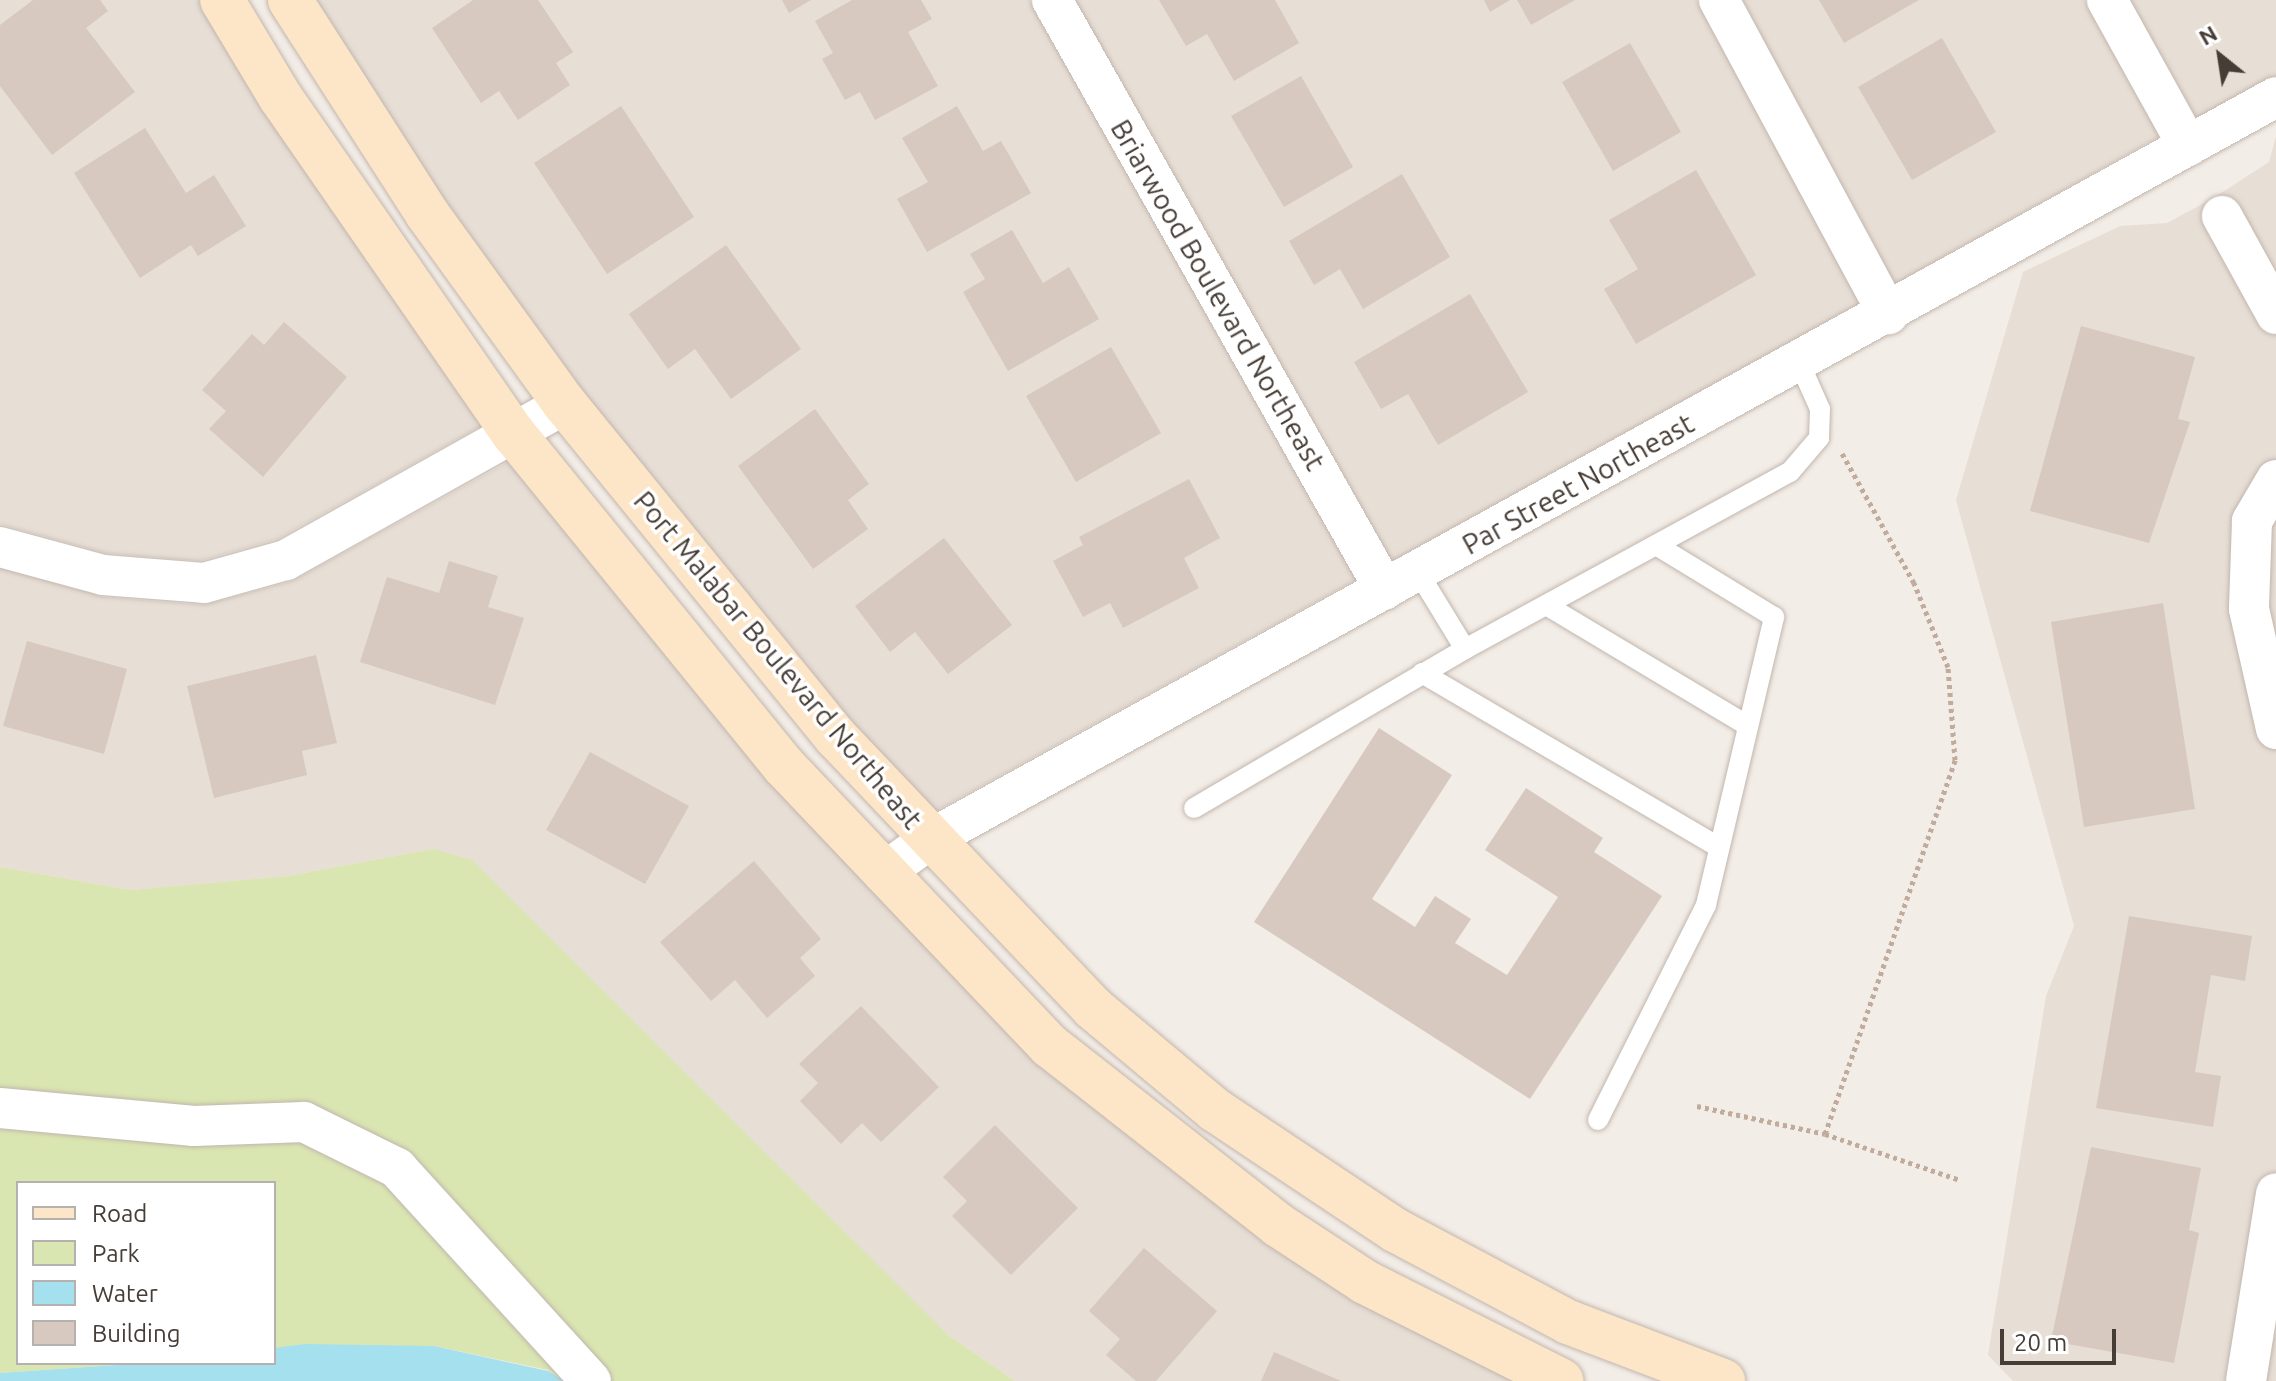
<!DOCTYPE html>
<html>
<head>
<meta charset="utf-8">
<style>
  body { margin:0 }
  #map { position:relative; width:2276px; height:1381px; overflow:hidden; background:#f3ede7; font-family:Ubuntu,sans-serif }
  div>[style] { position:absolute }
  .residential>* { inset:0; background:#e7ded5 }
  .green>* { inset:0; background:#dae6b1 }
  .water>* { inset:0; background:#a5e0ee }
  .building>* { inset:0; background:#d7c9c0 }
  .path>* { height:5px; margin-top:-2.5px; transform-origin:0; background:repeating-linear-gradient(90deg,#c0ab9c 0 4px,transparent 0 8px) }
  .roads { filter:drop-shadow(0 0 2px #c1b6ad) drop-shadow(0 0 2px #c1b6ad) }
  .lane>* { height:20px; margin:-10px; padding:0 10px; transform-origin:10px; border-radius:10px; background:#fff }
  .street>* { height:40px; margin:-20px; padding:0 20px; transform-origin:20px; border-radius:20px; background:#fff }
  .secondary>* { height:44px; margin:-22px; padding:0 22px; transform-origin:22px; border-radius:22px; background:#fde5c7 }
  span { translate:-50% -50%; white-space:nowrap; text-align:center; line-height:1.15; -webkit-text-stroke:7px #fff; paint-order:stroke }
  .street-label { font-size:28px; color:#463d36 }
  .legend { position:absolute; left:16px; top:1181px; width:260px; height:184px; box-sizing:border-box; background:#fff; border:2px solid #b5b1af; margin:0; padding:10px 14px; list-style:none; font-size:24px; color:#463d36 }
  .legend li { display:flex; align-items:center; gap:16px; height:40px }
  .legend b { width:40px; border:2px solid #b5b1af }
  .north { position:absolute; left:2180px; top:16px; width:80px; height:80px; -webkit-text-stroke:6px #fff; paint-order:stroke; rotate:330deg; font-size:22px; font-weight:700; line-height:32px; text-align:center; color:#463d36 }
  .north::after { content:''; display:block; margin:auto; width:28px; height:36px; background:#463d36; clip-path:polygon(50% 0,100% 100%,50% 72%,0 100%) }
  .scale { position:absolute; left:2000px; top:1329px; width:116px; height:36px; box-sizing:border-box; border:4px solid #463d36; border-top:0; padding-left:10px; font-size:24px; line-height:28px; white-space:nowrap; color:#463d36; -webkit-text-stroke:6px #fff; paint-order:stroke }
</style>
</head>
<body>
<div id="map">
  <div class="residential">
    <i style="clip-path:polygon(0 0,199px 0,265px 110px,483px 425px,277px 539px,200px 561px,104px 553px,0 524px)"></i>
    <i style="clip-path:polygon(314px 0,1029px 0,1357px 579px,932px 813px,850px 723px,582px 392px,444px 203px)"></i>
    <i style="clip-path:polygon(1075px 0,1696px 0,1860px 303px,1392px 561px)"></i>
    <i style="clip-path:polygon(1742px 0,2084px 0,2160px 136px,1895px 284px)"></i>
    <i style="clip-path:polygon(2130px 0,2276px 0,2276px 86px,2202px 128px)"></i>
    <i style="clip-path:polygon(2276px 136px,2276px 1381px,2013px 1381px,1988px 1355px,2046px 996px,2074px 926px,1956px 500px,2023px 272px,2120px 226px,2167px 223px,2215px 197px,2269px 162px)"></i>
    <i style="clip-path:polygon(510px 461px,769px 780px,1038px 1062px,1268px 1243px,1514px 1381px,1015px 1381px,948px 1335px,433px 849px,288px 876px,131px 890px,0 867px,0 568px,104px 597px,204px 605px,293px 581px)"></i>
  </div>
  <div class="green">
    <i style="clip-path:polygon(433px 849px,472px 860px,948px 1335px,1015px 1381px,565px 1381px,548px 1370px,434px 1346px,274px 1348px,274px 1183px,18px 1183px,18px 1363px,145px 1363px,0 1373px,0 867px,131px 890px,288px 876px)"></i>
  </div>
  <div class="water">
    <i style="clip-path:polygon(305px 1344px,434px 1346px,548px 1371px,565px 1381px,0 1381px,0 1373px,145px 1363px,274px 1363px,274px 1348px)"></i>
  </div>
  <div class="building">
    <i style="clip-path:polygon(33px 0,100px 0,108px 11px,86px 28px,135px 92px,52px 155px,0 86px,0 25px)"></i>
    <i style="clip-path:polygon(473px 0,538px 0,573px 52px,556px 63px,570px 85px,518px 120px,499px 91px,481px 103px,432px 28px)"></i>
    <i style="clip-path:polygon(782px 0,811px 0,789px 13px)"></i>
    <i style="clip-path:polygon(852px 0,921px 0,932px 19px,908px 32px,938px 86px,875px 120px,860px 92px,845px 100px,822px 59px,833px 53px,815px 21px)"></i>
    <i style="clip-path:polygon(1159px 0,1275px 0,1299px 43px,1234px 81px,1207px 34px,1186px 46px)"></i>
    <i style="clip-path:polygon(1484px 0,1510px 0,1490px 12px)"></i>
    <i style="clip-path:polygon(1517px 0,1575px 0,1531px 25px)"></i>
    <i style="clip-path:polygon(1819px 0,1919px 0,1844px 43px)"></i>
    <i style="clip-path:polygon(1942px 38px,1996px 132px,1912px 180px,1858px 87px)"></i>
    <i style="clip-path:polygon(1630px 43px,1681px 132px,1613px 171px,1562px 82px)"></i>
    <i style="clip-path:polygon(1301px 76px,1353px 167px,1284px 207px,1231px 116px)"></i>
    <i style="clip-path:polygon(621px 106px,694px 217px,607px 274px,534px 163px)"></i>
    <i style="clip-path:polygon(957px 106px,983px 151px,1001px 141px,1031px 193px,927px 252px,897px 199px,928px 182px,902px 138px)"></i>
    <i style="clip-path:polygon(145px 128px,186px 193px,214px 175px,246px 226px,198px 256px,191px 245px,140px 278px,74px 173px)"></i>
    <i style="clip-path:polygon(1696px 170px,1756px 275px,1636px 344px,1604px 289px,1638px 269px,1609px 220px)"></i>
    <i style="clip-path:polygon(1402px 174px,1450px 257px,1363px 309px,1340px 269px,1314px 285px,1289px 241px)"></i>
    <i style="clip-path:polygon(1012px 230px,1043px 283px,1069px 267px,1099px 319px,1008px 371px,963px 292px,985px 279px,970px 254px)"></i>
    <i style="clip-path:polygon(726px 245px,801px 349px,731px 399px,695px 349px,668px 369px,629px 314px)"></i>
    <i style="clip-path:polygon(1470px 294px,1528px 392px,1438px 445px,1408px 394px,1381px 409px,1354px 362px)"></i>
    <i style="clip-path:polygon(284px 322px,347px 377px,263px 477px,209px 429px,226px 411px,202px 390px,252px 334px,264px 345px)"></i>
    <i style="clip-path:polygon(2081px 326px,2195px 357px,2178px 419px,2190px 422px,2149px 543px,2030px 511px)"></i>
    <i style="clip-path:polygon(1111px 347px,1161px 433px,1076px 482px,1026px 396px)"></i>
    <i style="clip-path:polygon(815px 409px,869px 484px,848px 500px,868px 529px,813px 569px,738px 466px)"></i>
    <i style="clip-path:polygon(1189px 479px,1220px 538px,1184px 558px,1199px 588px,1123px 628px,1110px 603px,1083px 617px,1053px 561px,1083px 545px,1079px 537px)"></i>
    <i style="clip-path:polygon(944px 538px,1012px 625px,948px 674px,915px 632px,890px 652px,855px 606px)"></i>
    <i style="clip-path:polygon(449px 561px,498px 576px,488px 607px,524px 618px,495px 705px,360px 662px,387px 577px,439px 593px)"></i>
    <i style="clip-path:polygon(2163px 603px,2195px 809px,2084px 827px,2051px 622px)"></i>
    <i style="clip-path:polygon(27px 641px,127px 669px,104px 754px,3px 726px)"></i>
    <i style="clip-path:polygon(316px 655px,337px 743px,302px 751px,307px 775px,214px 798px,187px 686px)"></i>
    <i style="clip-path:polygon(1379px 728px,1452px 775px,1372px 899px,1415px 927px,1435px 896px,1471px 919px,1455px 943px,1507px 975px,1558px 897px,1485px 850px,1526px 788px,1603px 838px,1594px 852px,1662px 896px,1530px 1099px,1254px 922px)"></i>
    <i style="clip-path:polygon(590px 752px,689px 806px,645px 884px,546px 830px)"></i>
    <i style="clip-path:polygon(754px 861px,821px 939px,800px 958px,815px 976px,767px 1018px,735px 980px,711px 1001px,660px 942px)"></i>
    <i style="clip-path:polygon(2129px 916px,2252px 936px,2245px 981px,2211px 975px,2195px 1072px,2221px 1076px,2213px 1127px,2096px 1108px)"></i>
    <i style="clip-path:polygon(861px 1006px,939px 1087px,881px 1142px,862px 1123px,841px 1144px,800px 1101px,818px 1083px,799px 1064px)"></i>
    <i style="clip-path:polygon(995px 1125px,1078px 1208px,1011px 1275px,952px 1216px,967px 1201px,943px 1177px)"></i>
    <i style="clip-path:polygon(2091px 1147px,2201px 1168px,2189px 1230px,2199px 1233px,2174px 1363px,2051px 1341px)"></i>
    <i style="clip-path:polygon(1144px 1248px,1217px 1311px,1156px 1381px,1136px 1381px,1106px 1355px,1120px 1339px,1089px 1311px)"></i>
    <i style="clip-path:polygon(1274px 1352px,1341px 1381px,1261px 1381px)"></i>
  </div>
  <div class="path">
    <i style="left:1697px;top:1106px;width:131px;rotate:12.3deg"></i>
    <i style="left:1825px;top:1134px;width:143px;rotate:18.8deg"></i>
    <i style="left:1825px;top:1134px;width:396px;rotate:-70.8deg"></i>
    <i style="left:1955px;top:760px;width:93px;rotate:-94.3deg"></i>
    <i style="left:1948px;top:667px;width:91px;rotate:-112deg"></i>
    <i style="left:1914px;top:583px;width:149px;rotate:-119deg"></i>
  </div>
  <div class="roads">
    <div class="lane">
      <i style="left:1546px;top:605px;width:235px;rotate:30.9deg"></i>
      <i style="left:1465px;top:649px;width:370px;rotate:-28.6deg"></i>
      <i style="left:1790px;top:472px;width:45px;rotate:-49.5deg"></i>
      <i style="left:1819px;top:438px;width:29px;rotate:-88deg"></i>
      <i style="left:1820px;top:409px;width:51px;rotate:-114.1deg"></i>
      <i style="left:1422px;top:673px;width:344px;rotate:30.4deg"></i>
      <i style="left:1194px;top:808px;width:314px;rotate:-30.4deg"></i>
      <i style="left:1465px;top:649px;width:90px;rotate:-121.4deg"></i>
      <i style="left:1598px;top:1120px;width:241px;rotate:-63.3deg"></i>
      <i style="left:1706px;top:905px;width:296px;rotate:-76.7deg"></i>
      <i style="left:1774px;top:617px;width:138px;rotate:-148.6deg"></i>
    </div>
    <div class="street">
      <i style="left:1052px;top:0;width:677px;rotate:60.56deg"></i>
      <i style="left:1719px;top:0;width:357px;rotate:61.7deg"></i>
      <i style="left:2107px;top:0;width:167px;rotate:61deg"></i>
      <i style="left:2222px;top:216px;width:112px;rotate:61.1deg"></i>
      <i style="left:2276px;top:480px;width:48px;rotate:120.3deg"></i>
      <i style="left:2252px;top:521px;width:88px;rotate:92deg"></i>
      <i style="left:2249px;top:609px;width:123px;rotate:77.3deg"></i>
      <i style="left:0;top:547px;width:107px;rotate:15.2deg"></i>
      <i style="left:103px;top:575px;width:101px;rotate:4.5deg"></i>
      <i style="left:204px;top:583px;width:85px;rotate:-15.7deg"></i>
      <i style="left:286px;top:560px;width:320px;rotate:-29.2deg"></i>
      <i style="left:883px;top:873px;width:57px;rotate:-35.7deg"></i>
      <i style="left:929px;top:840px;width:1538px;rotate:-28.88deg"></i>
      <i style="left:0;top:1108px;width:195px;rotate:5.3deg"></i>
      <i style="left:194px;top:1126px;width:110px;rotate:-2.1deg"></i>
      <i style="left:304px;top:1122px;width:104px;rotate:26.3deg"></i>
      <i style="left:397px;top:1168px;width:288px;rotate:47.7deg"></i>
      <i style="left:2246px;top:1381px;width:190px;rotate:-80.9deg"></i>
    </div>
    <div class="secondary">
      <i style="left:222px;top:0;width:114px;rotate:59deg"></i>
      <i style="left:281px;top:98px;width:409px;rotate:55.3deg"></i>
      <i style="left:514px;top:434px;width:428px;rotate:50.9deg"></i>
      <i style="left:784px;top:766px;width:386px;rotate:46.5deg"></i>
      <i style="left:1050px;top:1046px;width:290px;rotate:38.1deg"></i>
      <i style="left:1278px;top:1225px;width:104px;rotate:33.2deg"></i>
      <i style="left:1365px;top:1282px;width:220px;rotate:26.7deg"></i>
      <i style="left:290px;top:0;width:255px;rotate:57.3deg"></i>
      <i style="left:428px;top:215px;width:233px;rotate:54.1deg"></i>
      <i style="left:565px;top:404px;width:429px;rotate:50.9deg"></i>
      <i style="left:836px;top:737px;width:373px;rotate:46.5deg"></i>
      <i style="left:1093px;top:1008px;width:159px;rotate:39.9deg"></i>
      <i style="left:1215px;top:1110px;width:216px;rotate:33.7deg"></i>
      <i style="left:1395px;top:1230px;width:196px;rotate:28deg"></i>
      <i style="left:1568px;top:1322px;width:166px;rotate:20.8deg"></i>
    </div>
  </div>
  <div class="street-label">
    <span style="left:1218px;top:295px;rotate:60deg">Briarwood Boulevard Northeast</span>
    <span style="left:1578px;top:484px;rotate:-29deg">Par Street Northeast</span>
    <span style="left:778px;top:660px;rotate:50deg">Port Malabar Boulevard Northeast</span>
  </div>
  <ul class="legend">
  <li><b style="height:10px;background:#fde5c7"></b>Road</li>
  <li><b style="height:22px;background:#dae6b1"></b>Park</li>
  <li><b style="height:22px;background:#a5e0ee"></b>Water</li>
  <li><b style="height:22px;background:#d7c9c0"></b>Building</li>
  </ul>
  <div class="north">N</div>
  <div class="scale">20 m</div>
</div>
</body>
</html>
